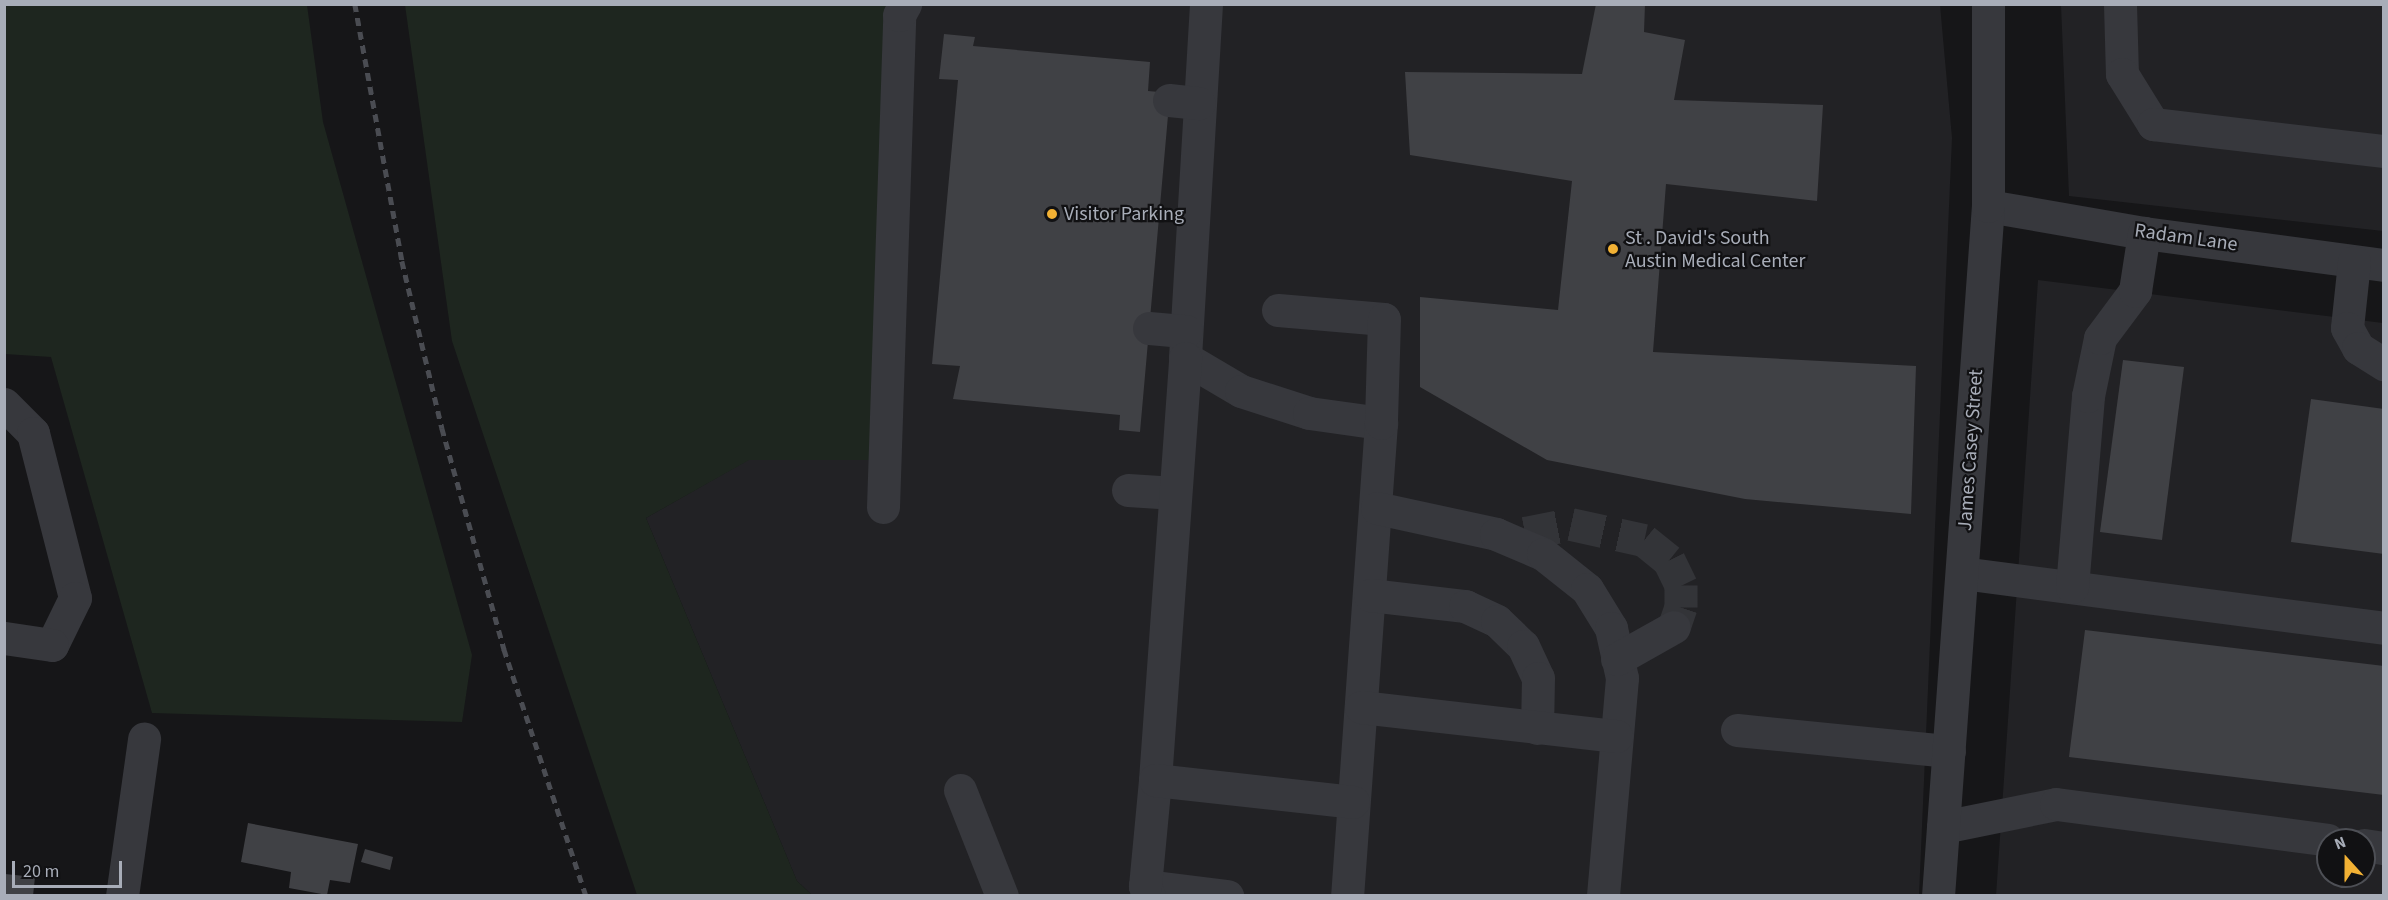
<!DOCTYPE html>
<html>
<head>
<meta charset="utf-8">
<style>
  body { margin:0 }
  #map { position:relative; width:2388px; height:900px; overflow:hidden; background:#161618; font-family:"Source Sans 3",sans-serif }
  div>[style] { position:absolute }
  .built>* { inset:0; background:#222225 }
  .green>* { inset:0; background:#1e261f }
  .building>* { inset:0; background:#404145 }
  .minor-tunnel>* { height:33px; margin-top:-16.5px; transform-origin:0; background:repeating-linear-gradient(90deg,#333438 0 33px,transparent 0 49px) }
  .minor>* { height:33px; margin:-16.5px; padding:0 16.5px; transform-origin:16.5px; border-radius:16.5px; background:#37383d }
  .rail>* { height:4.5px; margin-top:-2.25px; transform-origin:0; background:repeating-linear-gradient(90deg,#4a4c52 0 8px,transparent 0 14px) }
  .dots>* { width:16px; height:16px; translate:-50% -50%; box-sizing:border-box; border:3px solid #111113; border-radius:50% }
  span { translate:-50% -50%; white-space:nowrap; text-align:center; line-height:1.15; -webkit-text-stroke:4.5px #111113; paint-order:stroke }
  .poi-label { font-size:20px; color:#a8adb8 }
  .left { translate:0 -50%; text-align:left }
  .street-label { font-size:20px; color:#a8adb8 }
  .frame { position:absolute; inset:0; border:6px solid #a8adb8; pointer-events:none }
  .north { position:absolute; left:2316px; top:828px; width:60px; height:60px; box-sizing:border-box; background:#111113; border:2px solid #4d4f55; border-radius:50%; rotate:339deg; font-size:16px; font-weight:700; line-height:24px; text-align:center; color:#a8adb8 }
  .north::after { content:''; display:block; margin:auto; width:21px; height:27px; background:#f2b134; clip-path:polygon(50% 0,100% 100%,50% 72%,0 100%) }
  .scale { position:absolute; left:12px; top:861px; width:110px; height:27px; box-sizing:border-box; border:3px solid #a8adb8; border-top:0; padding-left:8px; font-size:18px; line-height:21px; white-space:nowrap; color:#a8adb8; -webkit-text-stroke:4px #111113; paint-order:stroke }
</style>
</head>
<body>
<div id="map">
  <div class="built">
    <i style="clip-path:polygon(906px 5px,1940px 5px,1952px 138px,1919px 895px,812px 895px,797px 881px,646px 518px,748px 460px,876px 460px)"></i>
    <i style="clip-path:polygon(2061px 5px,2383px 5px,2383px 231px,2069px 196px)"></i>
    <i style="clip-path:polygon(evenodd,2038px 280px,2383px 323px,2383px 895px,1996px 896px,2038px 280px,2328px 840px,2364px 840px,2364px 876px,2328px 876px,2328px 840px)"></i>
  </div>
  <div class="green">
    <i style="clip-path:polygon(4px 5px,307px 5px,323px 122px,472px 655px,462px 722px,152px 713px,51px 357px,5px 354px)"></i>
    <i style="clip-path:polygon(405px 5px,906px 5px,876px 460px,749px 460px,646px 518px,797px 881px,812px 895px,637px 895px,452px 341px)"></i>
  </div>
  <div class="building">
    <i style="clip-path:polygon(1596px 4px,1645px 4px,1644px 32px,1685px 40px,1674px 100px,1823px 105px,1817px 201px,1666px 184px,1653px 352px,1916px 366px,1911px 514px,1745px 499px,1547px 460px,1420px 387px,1420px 297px,1558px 310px,1572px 181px,1410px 155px,1405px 72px,1582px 74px)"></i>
    <i style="clip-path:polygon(944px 34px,975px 37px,973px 46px,1150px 62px,1148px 91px,1170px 93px,1140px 432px,1119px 430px,1120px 415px,953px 399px,960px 366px,932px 364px,958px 80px,939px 79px)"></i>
    <i style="clip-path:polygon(2123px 360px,2184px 367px,2162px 540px,2100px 532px)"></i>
    <i style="clip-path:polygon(2311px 399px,2384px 409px,2384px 554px,2291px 542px)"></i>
    <i style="clip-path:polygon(2085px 630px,2384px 666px,2384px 795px,2069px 757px)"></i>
    <i style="clip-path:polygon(248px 823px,358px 844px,350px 883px,330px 880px,327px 895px,289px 888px,291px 872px,241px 862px)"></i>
    <i style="clip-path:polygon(365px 849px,393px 857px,390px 870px,361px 862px)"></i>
    <i style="clip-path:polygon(5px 874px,35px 877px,33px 896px,5px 896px)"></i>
  </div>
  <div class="minor-tunnel">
    <i style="left:1525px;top:533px;width:47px;rotate:-11.1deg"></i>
    <i style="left:1571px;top:524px;width:75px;rotate:12.4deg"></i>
    <i style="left:1644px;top:540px;width:32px;rotate:39deg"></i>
    <i style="left:1669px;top:560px;width:28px;rotate:64deg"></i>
    <i style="left:1681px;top:585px;width:22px;rotate:90deg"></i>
    <i style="left:1681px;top:607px;width:21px;rotate:109deg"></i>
  </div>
  <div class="minor">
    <i style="left:1206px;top:4px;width:355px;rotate:93.4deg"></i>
    <i style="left:1185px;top:358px;width:65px;rotate:30.5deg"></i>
    <i style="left:1241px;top:391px;width:71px;rotate:17.9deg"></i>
    <i style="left:1309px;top:413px;width:73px;rotate:7.9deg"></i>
    <i style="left:1381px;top:423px;width:474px;rotate:94.1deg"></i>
    <i style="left:2120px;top:4px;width:70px;rotate:88.4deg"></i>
    <i style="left:2122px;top:74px;width:59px;rotate:58.2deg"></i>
    <i style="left:2153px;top:124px;width:233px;rotate:6.7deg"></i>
    <i style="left:1169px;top:100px;width:30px;rotate:6deg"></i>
    <i style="left:1988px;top:206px;width:158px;rotate:9.8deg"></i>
    <i style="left:2144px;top:233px;width:242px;rotate:7.6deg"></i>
    <i style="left:2354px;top:262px;width:66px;rotate:96.1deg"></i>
    <i style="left:2347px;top:328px;width:23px;rotate:61deg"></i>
    <i style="left:2358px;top:348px;width:31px;rotate:32deg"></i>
    <i style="left:1278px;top:310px;width:106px;rotate:4.9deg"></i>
    <i style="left:1384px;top:319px;width:104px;rotate:91.7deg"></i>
    <i style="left:1149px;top:328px;width:37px;rotate:5deg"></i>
    <i style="left:4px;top:404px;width:41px;rotate:45deg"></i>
    <i style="left:33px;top:433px;width:170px;rotate:75.7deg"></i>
    <i style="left:75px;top:598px;width:52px;rotate:116.1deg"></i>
    <i style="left:52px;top:645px;width:49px;rotate:-171.7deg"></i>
    <i style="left:1128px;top:490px;width:47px;rotate:3.7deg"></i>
    <i style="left:883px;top:507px;width:492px;rotate:-88.1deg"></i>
    <i style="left:899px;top:15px;width:13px;rotate:-61deg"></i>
    <i style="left:1377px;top:508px;width:122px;rotate:12.3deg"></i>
    <i style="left:1496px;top:534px;width:51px;rotate:23.1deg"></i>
    <i style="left:1543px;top:554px;width:56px;rotate:38.5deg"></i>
    <i style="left:1587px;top:589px;width:46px;rotate:58.4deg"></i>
    <i style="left:1611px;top:628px;width:51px;rotate:77.6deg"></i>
    <i style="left:1622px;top:678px;width:219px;rotate:95deg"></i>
    <i style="left:1962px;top:573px;width:426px;rotate:7.4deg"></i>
    <i style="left:2072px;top:587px;width:192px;rotate:-85.2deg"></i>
    <i style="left:2088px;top:396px;width:59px;rotate:-78.3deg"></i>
    <i style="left:2100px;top:338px;width:59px;rotate:-53.3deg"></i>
    <i style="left:2135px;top:291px;width:59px;rotate:-81.2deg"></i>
    <i style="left:1370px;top:595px;width:96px;rotate:6.6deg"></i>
    <i style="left:1465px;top:606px;width:35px;rotate:25deg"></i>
    <i style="left:1497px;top:621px;width:36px;rotate:44deg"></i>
    <i style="left:1523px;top:646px;width:35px;rotate:65deg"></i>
    <i style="left:1538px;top:678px;width:50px;rotate:91.1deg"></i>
    <i style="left:1617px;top:659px;width:65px;rotate:-29.3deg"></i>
    <i style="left:1361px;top:707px;width:257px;rotate:6.5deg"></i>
    <i style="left:1737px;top:730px;width:213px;rotate:5.7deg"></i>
    <i style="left:1155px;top:780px;width:423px;rotate:-85.9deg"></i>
    <i style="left:960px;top:790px;width:114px;rotate:68.4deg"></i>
    <i style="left:1943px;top:827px;width:115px;rotate:-11.5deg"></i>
    <i style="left:2056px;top:804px;width:274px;rotate:7.5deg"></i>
    <i style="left:2364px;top:845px;width:20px;rotate:9deg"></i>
    <i style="left:1145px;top:886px;width:83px;rotate:7deg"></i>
    <i style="left:122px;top:896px;width:159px;rotate:-82deg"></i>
    <i style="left:1149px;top:896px;width:11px;rotate:-112deg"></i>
    <i style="left:1145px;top:886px;width:106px;rotate:-84.6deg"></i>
    <i style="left:1155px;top:780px;width:199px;rotate:6.3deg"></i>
    <i style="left:1938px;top:896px;width:692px;rotate:-85.86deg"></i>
    <i style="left:1988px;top:206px;width:202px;rotate:-90deg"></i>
  </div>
  <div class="rail">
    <i style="left:355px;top:4px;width:261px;rotate:79.6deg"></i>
    <i style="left:402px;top:261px;width:172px;rotate:76.5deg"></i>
    <i style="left:442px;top:428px;width:230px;rotate:74.3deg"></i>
    <i style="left:504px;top:649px;width:260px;rotate:71.6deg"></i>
  </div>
  <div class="dots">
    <i style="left:1052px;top:214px;background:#f2b134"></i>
    <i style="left:1613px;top:249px;background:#f2b134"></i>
  </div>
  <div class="poi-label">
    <span class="left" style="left:1064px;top:214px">Visitor Parking</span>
    <span class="left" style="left:1625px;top:250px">St . David's South<br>Austin Medical Center</span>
  </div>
  <div class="street-label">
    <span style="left:2186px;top:238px;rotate:8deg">Radam Lane</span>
    <span style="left:1971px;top:450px;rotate:-86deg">James Casey Street</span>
  </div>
  <div class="frame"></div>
  <div class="north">N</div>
  <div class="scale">20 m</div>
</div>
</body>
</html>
